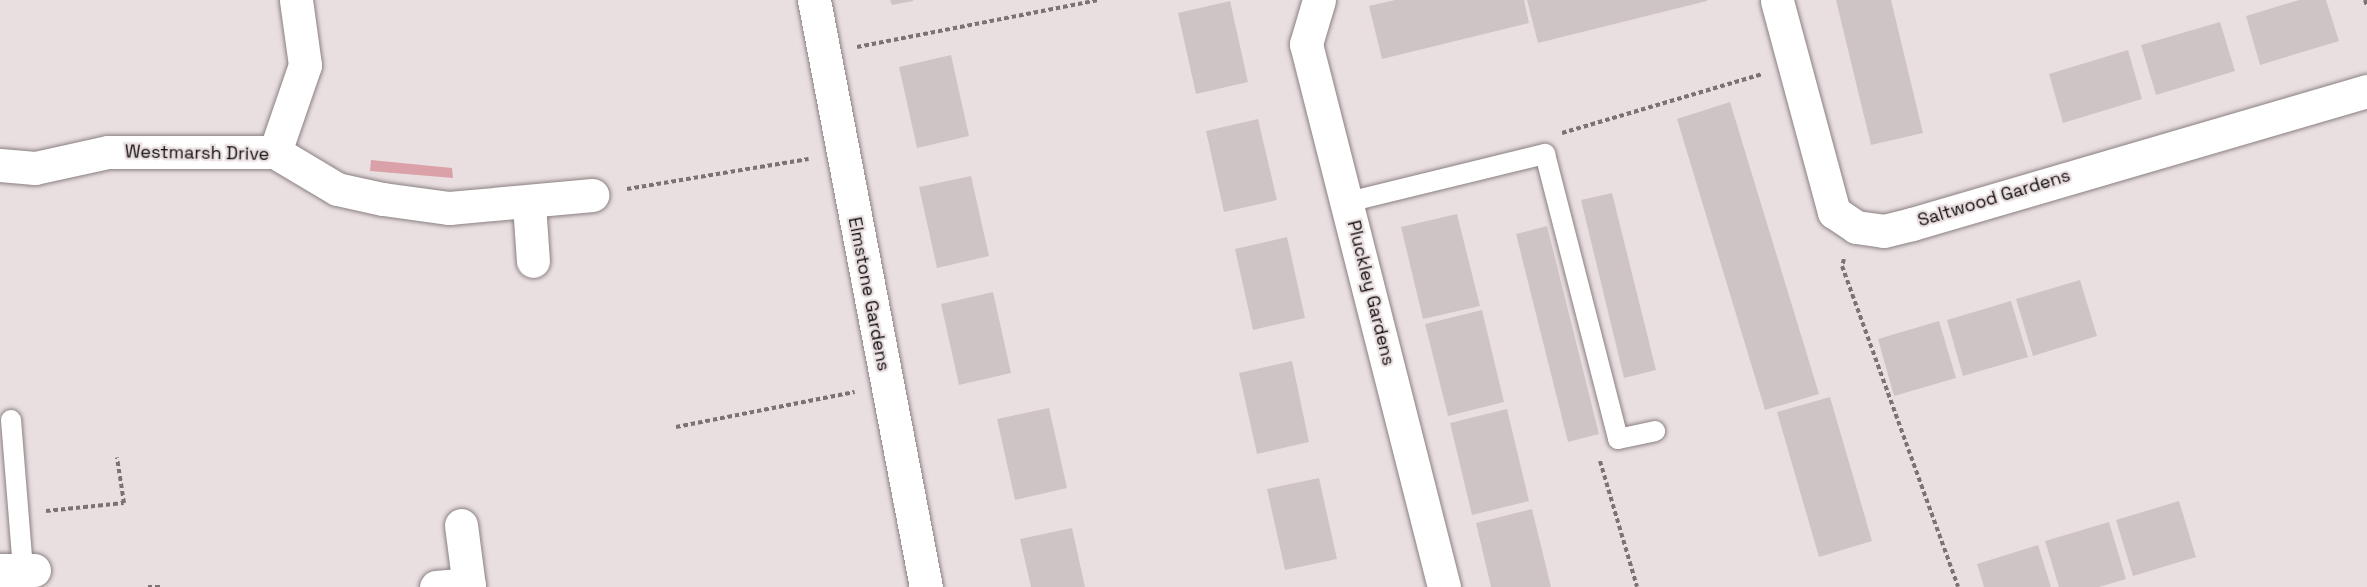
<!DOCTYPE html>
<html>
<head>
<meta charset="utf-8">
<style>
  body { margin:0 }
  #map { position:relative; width:2367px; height:587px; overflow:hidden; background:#eadfe0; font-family:"Space Grotesk",sans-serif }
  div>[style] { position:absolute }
  .green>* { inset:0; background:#dba1a8 }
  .building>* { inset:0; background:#cfc4c5 }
  .path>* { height:4px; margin-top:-2px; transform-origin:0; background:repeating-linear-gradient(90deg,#7a7273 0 4.5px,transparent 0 7.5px) }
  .roads { filter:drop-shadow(0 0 2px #8a8081) drop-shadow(0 0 2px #8a8081) }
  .lane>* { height:20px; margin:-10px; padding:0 10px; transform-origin:10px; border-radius:10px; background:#fff }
  .street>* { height:33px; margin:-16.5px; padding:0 16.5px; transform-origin:16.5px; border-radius:16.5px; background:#fff }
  span { translate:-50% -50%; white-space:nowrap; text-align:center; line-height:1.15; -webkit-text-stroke:4.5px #eadfe0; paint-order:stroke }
  .street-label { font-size:18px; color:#110d0d }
</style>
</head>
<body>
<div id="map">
  <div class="green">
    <i style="clip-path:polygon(371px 160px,452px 168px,453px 178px,370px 171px)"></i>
  </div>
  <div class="building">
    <i style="clip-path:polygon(890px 0,913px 0,913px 1px,892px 5px)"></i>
    <i style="clip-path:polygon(1395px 0,1524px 0,1529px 23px,1382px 59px,1369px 6px)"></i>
    <i style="clip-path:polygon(1527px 0,1707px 0,1707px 1px,1538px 43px)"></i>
    <i style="clip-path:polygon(1836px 0,1891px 0,1923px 133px,1871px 145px)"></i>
    <i style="clip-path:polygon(2299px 0,2326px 0,2339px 41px,2260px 65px,2246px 16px)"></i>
    <i style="clip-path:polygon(1230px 1px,1248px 82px,1196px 94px,1178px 13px)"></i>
    <i style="clip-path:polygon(2220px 22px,2235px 71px,2156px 95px,2141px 45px)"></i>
    <i style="clip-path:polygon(2128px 50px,2142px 99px,2063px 123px,2049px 74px)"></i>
    <i style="clip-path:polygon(951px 55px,969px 136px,917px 148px,899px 67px)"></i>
    <i style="clip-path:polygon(1730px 102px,1819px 394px,1765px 410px,1677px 119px)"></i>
    <i style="clip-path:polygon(1258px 119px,1277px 200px,1224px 212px,1206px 131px)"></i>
    <i style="clip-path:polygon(971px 176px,989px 256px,937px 268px,919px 187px)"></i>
    <i style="clip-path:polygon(1612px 193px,1656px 370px,1624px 378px,1581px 200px)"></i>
    <i style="clip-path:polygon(1457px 214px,1480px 306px,1423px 319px,1401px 227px)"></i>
    <i style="clip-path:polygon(1547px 226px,1599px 434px,1568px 442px,1516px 234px)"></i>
    <i style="clip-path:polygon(1287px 237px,1305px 318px,1253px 330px,1235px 249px)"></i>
    <i style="clip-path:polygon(2080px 280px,2097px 336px,2033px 356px,2016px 299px)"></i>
    <i style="clip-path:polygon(993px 292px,1011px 373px,959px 385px,941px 304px)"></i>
    <i style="clip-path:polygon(2011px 301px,2028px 357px,1963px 376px,1947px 320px)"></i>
    <i style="clip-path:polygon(1482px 310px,1504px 402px,1448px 416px,1425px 324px)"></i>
    <i style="clip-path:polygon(1939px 321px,1956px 378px,1894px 396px,1878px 339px)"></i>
    <i style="clip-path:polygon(1292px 361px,1309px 442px,1257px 454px,1239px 373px)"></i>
    <i style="clip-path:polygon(1830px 397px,1872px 541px,1819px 557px,1777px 412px)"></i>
    <i style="clip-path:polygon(1049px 408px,1067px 488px,1015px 500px,997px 419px)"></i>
    <i style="clip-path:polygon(1507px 409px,1529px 501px,1472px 515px,1450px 423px)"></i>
    <i style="clip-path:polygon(1319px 478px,1337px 559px,1285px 570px,1267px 489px)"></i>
    <i style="clip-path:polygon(2179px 501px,2196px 557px,2133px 576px,2116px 520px)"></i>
    <i style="clip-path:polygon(1532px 509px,1551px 587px,1491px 587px,1476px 523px)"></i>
    <i style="clip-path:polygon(2109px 522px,2126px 579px,2099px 587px,2059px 587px,2045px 541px)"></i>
    <i style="clip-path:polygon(1072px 528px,1085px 587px,1031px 587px,1020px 539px)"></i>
    <i style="clip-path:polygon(2038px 545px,2051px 587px,1984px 587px,1977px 564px)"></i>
  </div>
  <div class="path">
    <i style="left:2365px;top:0;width:6px;rotate:72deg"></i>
    <i style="left:857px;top:47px;width:247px;rotate:-11deg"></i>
    <i style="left:1562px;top:133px;width:209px;rotate:-16.4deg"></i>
    <i style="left:627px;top:189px;width:184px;rotate:-9.4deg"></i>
    <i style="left:1844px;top:259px;width:7px;rotate:106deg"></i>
    <i style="left:1842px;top:266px;width:341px;rotate:70.1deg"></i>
    <i style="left:676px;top:427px;width:182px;rotate:-11.1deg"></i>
    <i style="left:1600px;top:461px;width:131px;rotate:73.6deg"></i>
    <i style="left:46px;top:511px;width:78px;rotate:-5.9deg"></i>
    <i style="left:124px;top:503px;width:46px;rotate:-98.8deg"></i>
    <i style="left:148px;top:587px;width:15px"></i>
  </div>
  <div class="roads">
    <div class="lane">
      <i style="left:1348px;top:202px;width:203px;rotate:-13.7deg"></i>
      <i style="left:1545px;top:154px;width:294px;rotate:75.6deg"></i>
      <i style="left:1618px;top:439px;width:38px;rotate:-12deg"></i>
      <i style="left:11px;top:420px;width:150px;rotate:85.4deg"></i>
    </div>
    <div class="street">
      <i style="left:814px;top:0;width:598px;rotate:79.2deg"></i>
      <i style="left:1319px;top:0;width:46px;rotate:106.5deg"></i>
      <i style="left:1306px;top:44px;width:560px;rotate:75.74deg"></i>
      <i style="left:1777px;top:1px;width:219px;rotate:74.9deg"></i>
      <i style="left:1834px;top:212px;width:27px;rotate:34deg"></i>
      <i style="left:1856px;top:227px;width:28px;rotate:8deg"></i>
      <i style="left:1884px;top:231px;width:29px;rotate:-14deg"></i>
      <i style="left:1912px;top:224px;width:474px;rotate:-16.3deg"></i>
      <i style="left:275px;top:152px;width:92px;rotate:-71deg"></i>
      <i style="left:305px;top:65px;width:66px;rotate:-97.9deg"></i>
      <i style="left:0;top:165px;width:35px;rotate:5deg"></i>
      <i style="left:35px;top:168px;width:75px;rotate:-12.4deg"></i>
      <i style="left:108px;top:152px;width:167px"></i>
      <i style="left:275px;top:152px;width:72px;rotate:30.8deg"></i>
      <i style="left:337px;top:189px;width:47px;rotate:12.3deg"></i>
      <i style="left:383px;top:199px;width:67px;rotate:7.8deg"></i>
      <i style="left:449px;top:208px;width:144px;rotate:-5.2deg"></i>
      <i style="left:529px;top:204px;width:57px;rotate:86deg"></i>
      <i style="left:461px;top:525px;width:63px;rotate:82.6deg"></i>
      <i style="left:0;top:570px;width:34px"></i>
      <i style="left:436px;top:587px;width:33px;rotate:-5deg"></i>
    </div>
  </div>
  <div class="street-label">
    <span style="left:197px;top:153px;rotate:1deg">Westmarsh Drive</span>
    <span style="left:1994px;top:198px;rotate:-17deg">Saltwood Gardens</span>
    <span style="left:1371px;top:293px;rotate:76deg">Pluckley Gardens</span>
    <span style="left:869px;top:294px;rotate:79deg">Elmstone Gardens</span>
  </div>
</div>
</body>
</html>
